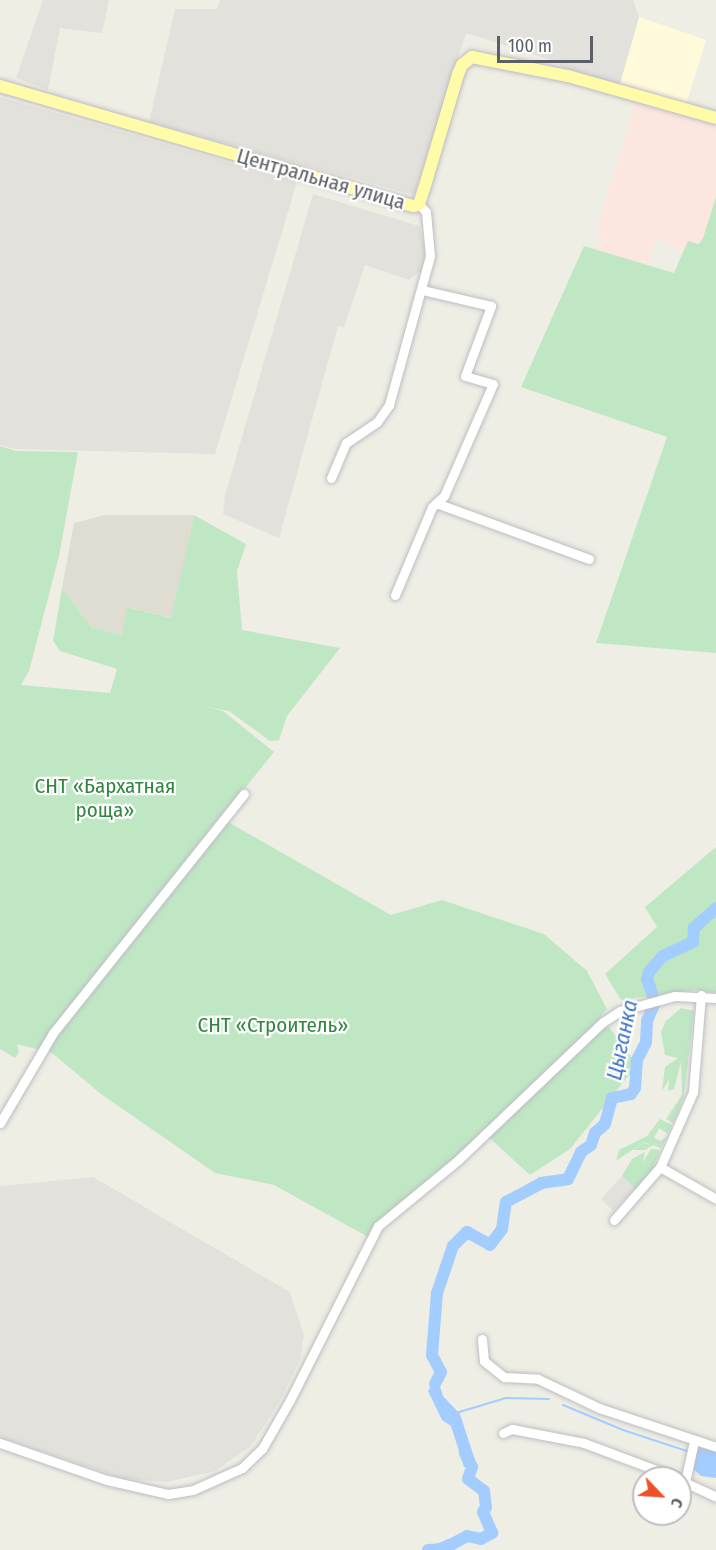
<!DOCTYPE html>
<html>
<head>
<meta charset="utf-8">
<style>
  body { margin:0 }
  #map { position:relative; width:716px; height:1550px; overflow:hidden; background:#efeee4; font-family:"Fira Sans Condensed",sans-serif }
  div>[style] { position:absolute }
  .commercial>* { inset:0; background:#fffada }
  .industrial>* { inset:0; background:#e3e1dc }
  .education>* { inset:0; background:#dfddd2 }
  .medical>* { inset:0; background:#fce6e0 }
  .green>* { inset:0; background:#c0e7c4 }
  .water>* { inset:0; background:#a4cdff }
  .stream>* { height:2px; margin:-1px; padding:0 1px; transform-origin:1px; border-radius:1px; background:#a4cdff }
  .river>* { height:12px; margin:-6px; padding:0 6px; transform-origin:6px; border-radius:6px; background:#a4cdff }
  .roads { filter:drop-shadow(0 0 2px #bcbdc3) drop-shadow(0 0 2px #bcbdc3) }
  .minor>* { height:9px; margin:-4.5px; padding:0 4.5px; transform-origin:4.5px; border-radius:4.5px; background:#fff }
  .major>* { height:12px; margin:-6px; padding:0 6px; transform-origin:6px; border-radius:6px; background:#fffba9 }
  span { translate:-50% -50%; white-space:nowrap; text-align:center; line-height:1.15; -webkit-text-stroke:4.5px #fff; paint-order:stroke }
  .street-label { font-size:21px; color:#5c5f65 }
  .park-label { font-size:21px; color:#328640 }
  .water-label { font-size:22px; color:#4374c7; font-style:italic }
  .north { position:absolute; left:632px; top:1466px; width:60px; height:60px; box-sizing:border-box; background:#fff; border:2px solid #bebfc1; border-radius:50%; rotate:115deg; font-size:16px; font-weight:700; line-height:24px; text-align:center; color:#5c5f65 }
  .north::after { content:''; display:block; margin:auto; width:21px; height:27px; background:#ee502b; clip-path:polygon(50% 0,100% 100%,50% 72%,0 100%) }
  .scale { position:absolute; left:497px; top:36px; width:96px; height:27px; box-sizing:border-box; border:3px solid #5c5f65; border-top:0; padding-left:8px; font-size:18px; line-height:21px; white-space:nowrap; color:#5c5f65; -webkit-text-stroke:4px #fff; paint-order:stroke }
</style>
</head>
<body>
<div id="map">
  <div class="commercial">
    <i style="clip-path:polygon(639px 17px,706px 40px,686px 105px,619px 87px)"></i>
  </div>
  <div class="industrial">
    <i style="clip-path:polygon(43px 0,109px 0,102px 33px,60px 28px,48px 90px,16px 78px)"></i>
    <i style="clip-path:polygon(220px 0,633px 0,639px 17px,619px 87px,563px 70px,558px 62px,466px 33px,414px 195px,149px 122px,175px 9px,217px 9px)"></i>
    <i style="clip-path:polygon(0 97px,297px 182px,215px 454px,14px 449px,0 445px)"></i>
    <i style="clip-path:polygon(313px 194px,419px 226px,426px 250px,421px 271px,409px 280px,365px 265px,344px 327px,338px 326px,279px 538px,223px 514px,225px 495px)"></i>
    <i style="clip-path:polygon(622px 1176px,636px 1188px,613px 1211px,601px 1199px)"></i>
    <i style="clip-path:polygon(93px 1177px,290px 1292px,304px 1335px,300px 1360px,280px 1401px,251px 1446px,215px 1471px,167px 1482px,125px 1479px,0 1437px,0 1186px)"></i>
  </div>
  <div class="education">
    <i style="clip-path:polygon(105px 515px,194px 515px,172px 618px,128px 607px,122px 635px,91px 627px,62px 588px,74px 523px)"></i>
  </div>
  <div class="medical">
    <i style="clip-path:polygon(635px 101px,716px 124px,716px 197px,703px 238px,684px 251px,657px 239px,648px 266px,597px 250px,601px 234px,597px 230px)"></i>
  </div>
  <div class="green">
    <i style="clip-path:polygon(716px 197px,716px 653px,596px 643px,667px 437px,521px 387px,584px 246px,674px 273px,688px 241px,699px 244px,703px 238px)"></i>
    <i style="clip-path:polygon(0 446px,16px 451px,78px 452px,59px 556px,29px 671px,21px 685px,110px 693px,117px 669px,60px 651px,53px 641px,62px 588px,91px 627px,122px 635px,127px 607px,171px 618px,194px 515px,246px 544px,237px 571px,242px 630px,340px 648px,287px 716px,279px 740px,270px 741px,229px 711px,206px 707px,223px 711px,274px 752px,221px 818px,391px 915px,442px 900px,544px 934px,587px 971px,607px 1009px,601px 1016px,637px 1065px,570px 1149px,530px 1175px,484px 1133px,370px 1238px,274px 1185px,215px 1173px,101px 1094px,52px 1053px,17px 1044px,19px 1052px,15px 1058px,0 1049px)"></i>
    <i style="clip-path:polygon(716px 847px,716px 993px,696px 990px,621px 1000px,605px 974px,657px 927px,645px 907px)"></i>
    <i style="clip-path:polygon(681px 1008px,694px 1011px,684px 1097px,673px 1123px,666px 1119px,682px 1095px,681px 1062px,674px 1089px,668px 1091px,669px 1080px,662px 1091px,665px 1067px,678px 1058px,665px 1055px,661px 1032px,666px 1021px)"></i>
    <i style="clip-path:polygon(660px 1119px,672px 1125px,668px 1134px,659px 1128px,654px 1138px,661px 1141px,667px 1136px,661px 1148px,653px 1145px,645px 1150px,633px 1150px,643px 1143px,652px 1145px,644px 1142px,616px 1161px,619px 1150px,647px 1136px)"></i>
    <i style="clip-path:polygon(651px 1149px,660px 1150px,649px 1178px,637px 1190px,622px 1176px,632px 1159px,645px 1152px,643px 1162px)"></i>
  </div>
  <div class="water">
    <i style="clip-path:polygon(441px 1372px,438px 1380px,443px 1396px,460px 1414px,477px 1466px,464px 1467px,451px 1426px,442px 1420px,428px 1391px)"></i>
    <i style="clip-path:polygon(698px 1447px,716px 1450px,716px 1478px,701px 1476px,692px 1468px)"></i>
    <i style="clip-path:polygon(462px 1533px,467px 1536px,447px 1549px,425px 1549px)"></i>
  </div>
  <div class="stream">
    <i style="left:563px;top:1405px;width:65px;rotate:22.6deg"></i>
    <i style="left:623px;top:1430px;width:71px;rotate:18.2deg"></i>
    <i style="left:456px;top:1413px;width:52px;rotate:-16.7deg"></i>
    <i style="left:506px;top:1398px;width:43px;rotate:1.3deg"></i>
  </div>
  <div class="river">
    <i style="left:435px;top:1384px;width:13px;rotate:-63deg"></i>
    <i style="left:441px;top:1372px;width:19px;rotate:-118deg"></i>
    <i style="left:432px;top:1355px;width:62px;rotate:-85.4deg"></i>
    <i style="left:437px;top:1293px;width:50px;rotate:-71.2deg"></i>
    <i style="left:453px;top:1246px;width:20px;rotate:-45deg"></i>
    <i style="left:467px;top:1232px;width:26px;rotate:29deg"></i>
    <i style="left:490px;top:1245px;width:20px;rotate:-53deg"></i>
    <i style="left:502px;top:1229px;width:27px;rotate:-82deg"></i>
    <i style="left:506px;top:1202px;width:40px;rotate:-28deg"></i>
    <i style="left:541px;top:1183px;width:27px;rotate:-8deg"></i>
    <i style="left:568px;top:1179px;width:30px;rotate:-64deg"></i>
    <i style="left:581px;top:1152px;width:12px;rotate:-35deg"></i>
    <i style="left:591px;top:1145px;width:13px;rotate:-72deg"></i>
    <i style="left:595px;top:1133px;width:13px;rotate:-42deg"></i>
    <i style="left:605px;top:1124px;width:27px;rotate:-75deg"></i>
    <i style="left:612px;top:1098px;width:19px;rotate:-12deg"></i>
    <i style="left:631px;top:1094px;width:7px;rotate:-56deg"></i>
    <i style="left:635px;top:1088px;width:28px;rotate:-86deg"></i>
    <i style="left:637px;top:1060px;width:20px;rotate:-63deg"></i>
    <i style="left:646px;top:1042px;width:21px;rotate:-87deg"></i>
    <i style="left:647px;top:1021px;width:21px;rotate:-67deg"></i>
    <i style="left:655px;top:1002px;width:24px;rotate:-109deg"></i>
    <i style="left:647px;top:979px;width:7px;rotate:-74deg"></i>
    <i style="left:649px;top:972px;width:21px;rotate:-49deg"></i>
    <i style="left:663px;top:956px;width:33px;rotate:-25deg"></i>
    <i style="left:693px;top:942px;width:14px;rotate:-86deg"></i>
    <i style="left:694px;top:928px;width:30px;rotate:-42deg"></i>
    <i style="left:428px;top:1550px;width:15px;rotate:-4deg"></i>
    <i style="left:443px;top:1549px;width:27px;rotate:-28deg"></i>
    <i style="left:467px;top:1536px;width:14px;rotate:12deg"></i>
    <i style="left:481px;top:1539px;width:13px;rotate:-29deg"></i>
    <i style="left:492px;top:1533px;width:23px;rotate:-113deg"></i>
    <i style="left:483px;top:1512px;width:6px;rotate:-59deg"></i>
    <i style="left:486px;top:1507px;width:16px;rotate:-97deg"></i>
    <i style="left:484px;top:1491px;width:20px;rotate:-143deg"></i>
    <i style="left:468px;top:1479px;width:13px;rotate:-72deg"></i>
    <i style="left:472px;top:1467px;width:16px;rotate:-117deg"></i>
  </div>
  <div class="roads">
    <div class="minor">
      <i style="left:331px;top:478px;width:38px;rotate:-67deg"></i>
      <i style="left:346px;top:443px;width:37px;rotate:-34deg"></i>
      <i style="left:377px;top:422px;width:21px;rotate:-55deg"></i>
      <i style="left:389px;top:405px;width:155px;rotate:-74.6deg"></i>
      <i style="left:430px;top:256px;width:44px;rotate:-95.2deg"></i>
      <i style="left:426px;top:212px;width:11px;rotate:-131deg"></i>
      <i style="left:436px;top:503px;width:163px;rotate:20.1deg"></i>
      <i style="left:395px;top:595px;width:95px;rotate:-67.2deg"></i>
      <i style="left:432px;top:507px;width:16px;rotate:-43deg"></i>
      <i style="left:444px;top:496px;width:122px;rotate:-66.4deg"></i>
      <i style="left:493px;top:384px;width:29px;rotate:-164deg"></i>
      <i style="left:465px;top:376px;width:75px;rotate:-69.6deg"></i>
      <i style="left:491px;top:306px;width:70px;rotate:-166.8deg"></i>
      <i style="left:701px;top:995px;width:97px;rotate:94.7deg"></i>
      <i style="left:693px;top:1092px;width:82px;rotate:113.7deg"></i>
      <i style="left:660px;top:1167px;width:64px;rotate:29.7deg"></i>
      <i style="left:0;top:1123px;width:104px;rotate:-59.5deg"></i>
      <i style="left:53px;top:1033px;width:306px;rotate:-51.4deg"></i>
      <i style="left:614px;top:1220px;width:70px;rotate:-49deg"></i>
      <i style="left:482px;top:1339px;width:22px;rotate:85deg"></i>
      <i style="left:484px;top:1361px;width:26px;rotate:39deg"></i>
      <i style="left:504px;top:1377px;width:34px;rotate:3deg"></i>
      <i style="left:538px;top:1379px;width:68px;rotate:25.4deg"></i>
      <i style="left:599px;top:1408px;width:123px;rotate:18.4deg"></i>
      <i style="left:503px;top:1433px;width:10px;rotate:-24deg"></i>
      <i style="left:512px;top:1429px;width:73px;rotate:11deg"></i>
      <i style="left:584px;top:1443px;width:99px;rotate:20.6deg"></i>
      <i style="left:0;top:1443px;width:113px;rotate:19.1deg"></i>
      <i style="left:107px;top:1480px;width:63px;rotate:12.9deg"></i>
      <i style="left:168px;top:1494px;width:25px;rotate:-9deg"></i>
      <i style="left:193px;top:1490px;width:54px;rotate:-24.2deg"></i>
      <i style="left:242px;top:1468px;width:28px;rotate:-44deg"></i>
      <i style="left:262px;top:1449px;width:56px;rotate:-60.3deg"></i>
      <i style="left:290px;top:1400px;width:195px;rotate:-63.2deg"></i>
      <i style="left:378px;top:1226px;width:104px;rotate:-39.5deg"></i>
      <i style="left:458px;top:1160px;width:200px;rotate:-43.6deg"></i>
      <i style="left:603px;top:1022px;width:20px;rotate:-33deg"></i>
      <i style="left:620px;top:1011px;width:57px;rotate:-15.3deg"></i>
      <i style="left:675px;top:996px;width:41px;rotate:2.8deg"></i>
      <i style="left:680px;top:1480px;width:40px;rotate:25deg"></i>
      <i style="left:685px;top:1482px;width:42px;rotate:-77.6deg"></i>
    </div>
    <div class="major">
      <i style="left:0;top:86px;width:431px;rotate:16.2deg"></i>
      <i style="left:414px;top:206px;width:5px;rotate:-22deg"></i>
      <i style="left:419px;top:204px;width:16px;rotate:-72deg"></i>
      <i style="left:424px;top:189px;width:120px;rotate:-73.5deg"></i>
      <i style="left:458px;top:74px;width:10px;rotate:-66deg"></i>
      <i style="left:462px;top:65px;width:13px;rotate:-39deg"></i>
      <i style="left:472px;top:57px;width:98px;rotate:11.2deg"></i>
      <i style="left:568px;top:76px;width:154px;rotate:15.8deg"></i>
    </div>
  </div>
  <div class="street-label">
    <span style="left:321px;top:179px;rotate:16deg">Центральная улица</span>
  </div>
  <div class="park-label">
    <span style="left:105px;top:798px">СНТ «Бархатная<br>роща»</span>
    <span style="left:273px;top:1025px">СНТ «Строитель»</span>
  </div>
  <div class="water-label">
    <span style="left:622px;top:1040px;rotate:-78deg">Цыганка</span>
  </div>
  <div class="north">С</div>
  <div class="scale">100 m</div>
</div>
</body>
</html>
